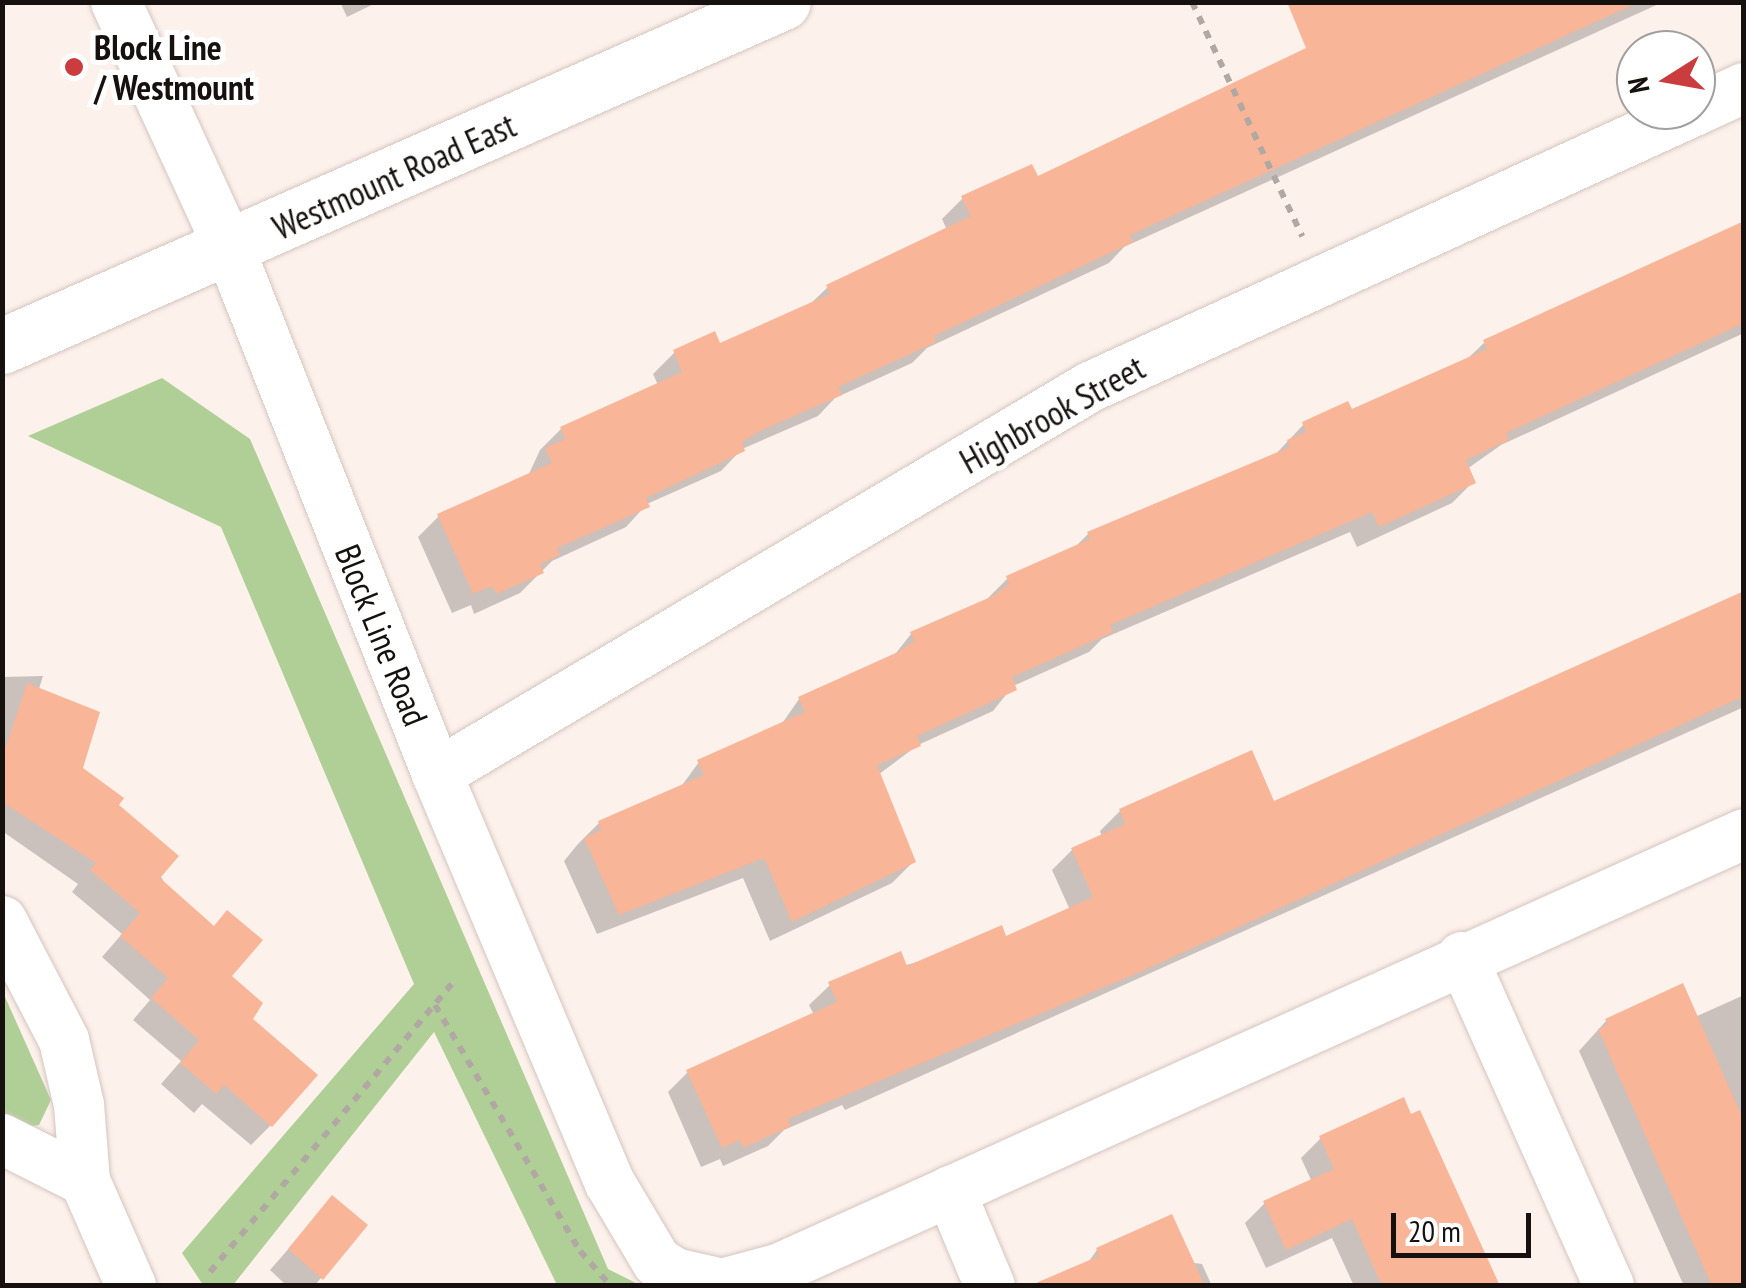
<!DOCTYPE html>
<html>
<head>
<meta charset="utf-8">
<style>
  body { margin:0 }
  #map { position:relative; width:1746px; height:1288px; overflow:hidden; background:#fdf1ec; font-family:"PT Sans Narrow",sans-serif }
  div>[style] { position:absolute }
  .green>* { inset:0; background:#b0cf96 }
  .shadow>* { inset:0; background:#0003 }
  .building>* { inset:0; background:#f8b597 }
  .path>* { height:6px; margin-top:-3px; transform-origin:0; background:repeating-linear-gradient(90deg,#b1a7a3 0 8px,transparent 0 16px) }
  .roads { filter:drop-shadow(0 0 2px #d4c5be) drop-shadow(0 0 2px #d4c5be) }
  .minor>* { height:50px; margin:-25px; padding:0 25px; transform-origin:25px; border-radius:25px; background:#fff }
  .major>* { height:55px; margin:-27.5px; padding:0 27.5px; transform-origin:27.5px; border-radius:27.5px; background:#fff }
  .dots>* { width:28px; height:28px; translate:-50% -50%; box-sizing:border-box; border:5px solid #fff; border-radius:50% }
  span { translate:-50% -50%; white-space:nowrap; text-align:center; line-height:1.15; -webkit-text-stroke:10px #fff; paint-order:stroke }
  .poi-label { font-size:35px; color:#16110f; font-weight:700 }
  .left { translate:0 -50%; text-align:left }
  .street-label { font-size:35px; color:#16110f }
  .frame { position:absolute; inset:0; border:5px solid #16110f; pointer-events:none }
  .north { position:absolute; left:1616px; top:30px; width:100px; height:100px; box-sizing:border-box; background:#fff; border:2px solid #a2a09f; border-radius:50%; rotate:259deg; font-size:28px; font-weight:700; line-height:40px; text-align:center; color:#16110f }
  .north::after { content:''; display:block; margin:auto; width:35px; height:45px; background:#cb3c3e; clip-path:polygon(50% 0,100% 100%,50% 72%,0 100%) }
  .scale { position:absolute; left:1391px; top:1213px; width:140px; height:45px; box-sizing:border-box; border:5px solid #16110f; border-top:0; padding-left:12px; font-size:30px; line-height:35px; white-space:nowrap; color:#16110f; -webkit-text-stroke:8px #fff; paint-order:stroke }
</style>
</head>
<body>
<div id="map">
  <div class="green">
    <i style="clip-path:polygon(162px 378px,250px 439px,608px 1269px,640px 1285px,557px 1285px,434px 1032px,233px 1285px,203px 1285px,182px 1253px,414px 984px,221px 527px,28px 436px)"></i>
    <i style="clip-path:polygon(2px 990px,51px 1100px,39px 1125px,20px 1128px,3px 1113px)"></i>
  </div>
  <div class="shadow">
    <i style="clip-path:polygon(340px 2px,378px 2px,347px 17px)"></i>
    <i style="clip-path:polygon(1412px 2px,1663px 2px,1124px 247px,1109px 263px,927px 348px,912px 363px,835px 398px,818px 416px,742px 449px,721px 471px,647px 504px,626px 527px,552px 561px,520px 593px,474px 614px,471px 605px,452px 613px,418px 537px,439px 516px,528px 476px,540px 450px,561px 429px,658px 385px,653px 374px,674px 353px,719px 346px,808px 306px,828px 287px,946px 228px,942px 219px,963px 198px,1037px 180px)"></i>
    <i style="clip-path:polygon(1744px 224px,1744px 333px,1501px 445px,1467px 469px,1473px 482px,1452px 503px,1357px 547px,1350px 532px,1102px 639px,1089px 652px,1013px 686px,993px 711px,918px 745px,878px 775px,913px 862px,892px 883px,770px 941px,743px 878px,597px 934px,564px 861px,578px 844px,599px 823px,680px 788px,699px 762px,781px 725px,799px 699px,892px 658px,911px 634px,987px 599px,1008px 578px,1073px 549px,1088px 534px,1273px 457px,1304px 424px,1350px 412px,1465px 361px,1485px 342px)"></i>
    <i style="clip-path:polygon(1744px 592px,1744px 707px,845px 1110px,842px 1105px,784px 1130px,768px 1146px,723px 1166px,720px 1159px,701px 1167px,668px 1092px,688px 1072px,814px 1015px,809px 1005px,830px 985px,1005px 939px,1070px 910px,1052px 870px,1072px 850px,1102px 837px,1100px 831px,1120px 811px,1273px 804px)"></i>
    <i style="clip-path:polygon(43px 676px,39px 689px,80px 769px,116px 805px,250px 1019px,271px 1125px,251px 1145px,202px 1104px,194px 1113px,161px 1084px,181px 1061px,133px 1020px,150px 1000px,102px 957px,122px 934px,72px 892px,78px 884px,2px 831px,2px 677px)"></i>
    <i style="clip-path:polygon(1744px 995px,1744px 1286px,1684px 1286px,1579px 1051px,1606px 1021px,1695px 1017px)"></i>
    <i style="clip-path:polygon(1321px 1138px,1496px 1286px,1354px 1286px,1332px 1238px,1266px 1268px,1245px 1223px,1265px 1203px,1312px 1182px,1301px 1158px)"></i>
    <i style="clip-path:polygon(332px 1199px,321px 1278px,314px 1286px,287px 1286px,270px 1270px)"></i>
    <i style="clip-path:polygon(1097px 1250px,1202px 1264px,1212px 1286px,1071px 1286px)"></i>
  </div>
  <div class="building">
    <i style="clip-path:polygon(1287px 2px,1639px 2px,1130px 235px,1133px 242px,934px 336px,936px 342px,838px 387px,842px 395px,760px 431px,742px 442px,745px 451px,646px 498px,650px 507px,557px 548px,560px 555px,540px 564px,544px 573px,496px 594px,492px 586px,473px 594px,437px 514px,552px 463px,545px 448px,565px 439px,560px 427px,682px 372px,673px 350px,715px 331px,720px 343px,830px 294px,826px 285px,971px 216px,961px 196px,1032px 164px,1038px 176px,1306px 48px)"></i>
    <i style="clip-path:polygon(1744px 221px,1744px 323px,1506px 433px,1509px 440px,1466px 460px,1476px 483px,1379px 527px,1372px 512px,1110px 625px,1113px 632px,1012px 677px,1017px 690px,917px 736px,921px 746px,877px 765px,916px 862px,792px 922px,764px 858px,619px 915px,584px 838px,601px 830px,598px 821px,704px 775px,697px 760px,805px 712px,798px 697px,898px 652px,914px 641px,910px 632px,993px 596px,1009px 584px,1006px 576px,1090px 539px,1087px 532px,1290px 447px,1287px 440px,1306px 432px,1302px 422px,1348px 401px,1352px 409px,1487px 349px,1483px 340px)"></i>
    <i style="clip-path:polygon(1744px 591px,1744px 696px,1140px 972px,788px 1119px,791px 1126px,743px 1148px,740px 1140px,722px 1148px,686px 1070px,837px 1002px,828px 982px,901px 951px,907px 966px,1002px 925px,1006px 936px,1093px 897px,1071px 848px,1125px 824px,1119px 809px,1252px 750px,1274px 801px)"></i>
    <i style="clip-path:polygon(27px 683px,100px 712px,83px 768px,124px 798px,119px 805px,179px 856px,160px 878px,214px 926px,227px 910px,263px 940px,232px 976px,263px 1003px,253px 1019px,318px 1075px,272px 1127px,224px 1085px,216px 1094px,180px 1063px,199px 1040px,151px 998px,168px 978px,120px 936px,140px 913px,90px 870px,96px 863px,2px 802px,2px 758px)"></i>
    <i style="clip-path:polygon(1683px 983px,1744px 1121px,1744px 1286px,1712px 1286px,1598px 1029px,1608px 1024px,1605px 1019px)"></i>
    <i style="clip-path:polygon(1404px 1097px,1411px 1114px,1420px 1110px,1500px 1286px,1382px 1286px,1352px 1219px,1286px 1250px,1263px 1201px,1334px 1169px,1319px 1136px)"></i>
    <i style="clip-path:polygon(332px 1195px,368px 1225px,323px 1280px,288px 1249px)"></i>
    <i style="clip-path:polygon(1172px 1214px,1205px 1286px,1029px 1286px,1099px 1256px,1096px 1248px)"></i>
  </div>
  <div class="path">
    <i style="left:1192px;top:2px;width:259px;rotate:64.8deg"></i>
    <i style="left:435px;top:1005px;width:286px;rotate:59.5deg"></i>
    <i style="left:580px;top:1251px;width:45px;rotate:48.6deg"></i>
    <i style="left:210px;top:1272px;width:376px;rotate:-50deg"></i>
  </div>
  <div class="roads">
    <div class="minor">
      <i style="left:116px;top:2px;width:273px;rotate:65.3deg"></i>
      <i style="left:230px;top:250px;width:563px;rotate:68.44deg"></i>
      <i style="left:437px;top:774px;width:444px;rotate:67.1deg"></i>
      <i style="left:610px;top:1183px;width:92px;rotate:59.3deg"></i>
      <i style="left:657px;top:1262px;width:21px;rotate:31deg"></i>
      <i style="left:675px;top:1273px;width:48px;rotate:13.2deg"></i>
      <i style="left:722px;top:1284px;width:58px;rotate:-15deg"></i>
      <i style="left:778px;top:1269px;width:1059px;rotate:-24.24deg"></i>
      <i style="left:1696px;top:110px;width:53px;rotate:-24.6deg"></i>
      <i style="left:437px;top:774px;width:759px;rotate:-30.65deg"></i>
      <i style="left:1090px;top:387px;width:666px;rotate:-24.56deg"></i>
      <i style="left:2px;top:921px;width:134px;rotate:62.5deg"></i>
      <i style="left:64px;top:1040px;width:67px;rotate:77deg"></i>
      <i style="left:79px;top:1105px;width:76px;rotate:85.5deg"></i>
      <i style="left:85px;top:1181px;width:115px;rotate:66.3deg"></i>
      <i style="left:1462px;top:957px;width:360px;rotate:65.9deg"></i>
      <i style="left:2px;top:1139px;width:93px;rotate:26.8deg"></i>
      <i style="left:950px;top:1191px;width:103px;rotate:67.2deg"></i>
    </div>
    <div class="major">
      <i style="left:2px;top:346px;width:853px;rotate:-23.77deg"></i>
    </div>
  </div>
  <div class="dots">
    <i style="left:74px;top:67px;background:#cb3c3e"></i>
  </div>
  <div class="poi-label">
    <span class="left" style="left:94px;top:67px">Block Line<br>/ Westmount</span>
  </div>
  <div class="street-label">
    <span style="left:394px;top:176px;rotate:-24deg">Westmount Road East</span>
    <span style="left:1052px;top:414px;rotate:-29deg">Highbrook Street</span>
    <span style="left:382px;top:635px;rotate:68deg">Block Line Road</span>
  </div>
  <div class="frame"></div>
  <div class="north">N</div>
  <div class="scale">20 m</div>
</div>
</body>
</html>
